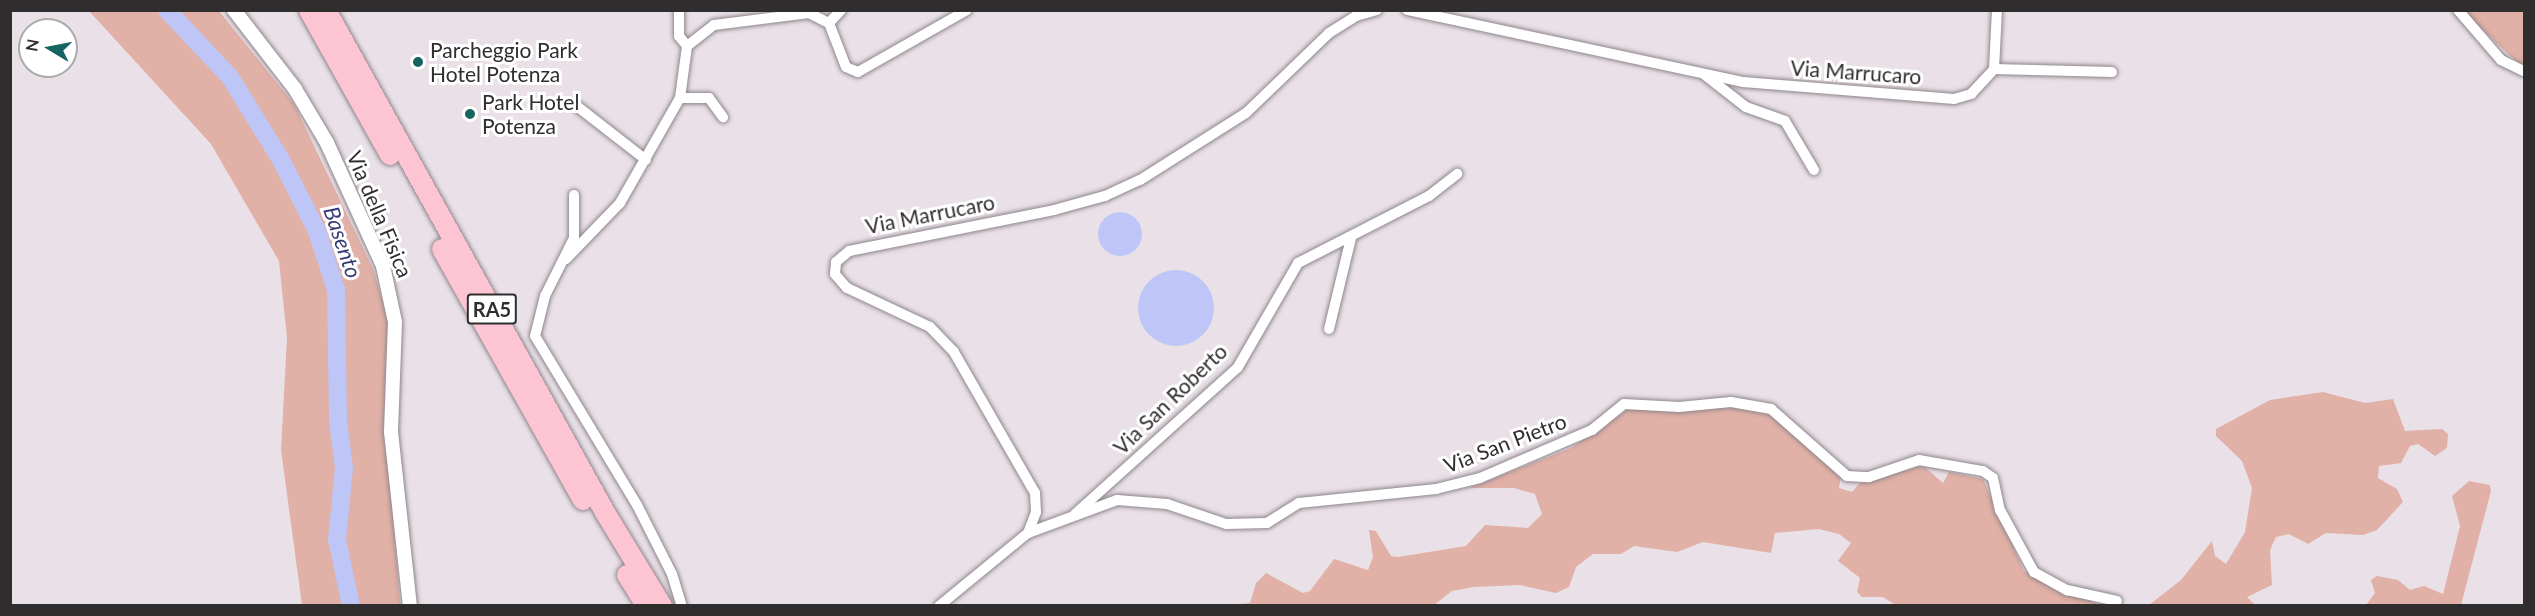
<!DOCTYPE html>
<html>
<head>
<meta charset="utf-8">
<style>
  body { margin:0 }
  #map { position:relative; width:2535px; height:616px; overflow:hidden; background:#eae1e8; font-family:Lato,sans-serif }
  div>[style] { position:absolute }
  .green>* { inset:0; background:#e1b0a6 }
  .water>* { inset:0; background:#bdc6f6 }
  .round { border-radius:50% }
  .river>* { height:18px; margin:-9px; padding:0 9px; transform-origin:9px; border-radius:9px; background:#bdc6f6 }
  .roads { filter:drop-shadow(0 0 2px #8e868c) drop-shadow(0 0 2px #8e868c) }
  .minor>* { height:10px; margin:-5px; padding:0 5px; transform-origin:5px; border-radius:5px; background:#fff }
  .tertiary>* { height:14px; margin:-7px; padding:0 7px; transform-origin:7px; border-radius:7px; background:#fff }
  .motorway>* { height:20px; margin:-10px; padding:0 10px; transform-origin:10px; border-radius:10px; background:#fdc5d3 }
  .dots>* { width:16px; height:16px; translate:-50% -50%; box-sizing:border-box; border:3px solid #fff; border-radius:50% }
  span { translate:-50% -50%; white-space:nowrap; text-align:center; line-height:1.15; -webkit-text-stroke:6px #fff; paint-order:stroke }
  .shield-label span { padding:2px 4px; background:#fff; border:2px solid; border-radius:4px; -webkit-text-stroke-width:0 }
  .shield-label { font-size:20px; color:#302d2f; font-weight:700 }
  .poi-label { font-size:21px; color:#302d2f }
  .left { translate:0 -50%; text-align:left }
  .street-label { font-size:21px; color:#302d2f }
  .water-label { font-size:22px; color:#363b75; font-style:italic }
  .frame { position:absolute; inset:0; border:12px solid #302d2f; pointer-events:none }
  .north { position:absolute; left:18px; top:18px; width:60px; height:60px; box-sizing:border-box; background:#fff; border:2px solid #acabac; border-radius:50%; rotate:280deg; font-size:16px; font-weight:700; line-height:24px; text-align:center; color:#302d2f }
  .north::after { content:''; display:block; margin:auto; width:21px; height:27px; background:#156461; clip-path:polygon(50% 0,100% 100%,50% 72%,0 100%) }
</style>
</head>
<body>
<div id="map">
  <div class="green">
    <i style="clip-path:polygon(89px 11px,219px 11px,294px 104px,373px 269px,388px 320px,385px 410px,400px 605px,302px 605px,281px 450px,287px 338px,279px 261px,211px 144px)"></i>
    <i style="clip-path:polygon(2463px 11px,2524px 11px,2524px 67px,2508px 54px)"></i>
    <i style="clip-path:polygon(2323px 392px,2365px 403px,2393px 399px,2405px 431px,2442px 429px,2448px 434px,2447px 448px,2435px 456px,2418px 444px,2410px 446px,2401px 463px,2379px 466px,2378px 478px,2397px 489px,2403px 502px,2377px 530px,2363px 535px,2326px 533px,2308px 544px,2289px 534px,2276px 537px,2270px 550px,2272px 585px,2247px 597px,2255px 605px,2149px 605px,2181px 580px,2212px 541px,2215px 556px,2226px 564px,2245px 532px,2252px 488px,2242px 461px,2216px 436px,2216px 429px,2270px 400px)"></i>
    <i style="clip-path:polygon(1732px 407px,1771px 415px,1841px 476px,1839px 488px,1852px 492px,1860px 483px,1916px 467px,1925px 467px,1943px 483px,1949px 472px,1983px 479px,2024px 571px,2100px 605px,1897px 606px,1883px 597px,1862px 597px,1857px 592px,1860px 578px,1838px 561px,1851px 543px,1839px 534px,1819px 529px,1775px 533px,1771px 553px,1703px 542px,1677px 552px,1634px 546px,1621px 554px,1593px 554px,1576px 567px,1569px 587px,1556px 593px,1520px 585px,1474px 587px,1452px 591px,1434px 605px,1221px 606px,1250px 603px,1256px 583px,1266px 573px,1303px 593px,1310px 591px,1334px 559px,1368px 570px,1373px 557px,1369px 530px,1376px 531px,1391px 556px,1398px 557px,1466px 546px,1485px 525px,1528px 528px,1542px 514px,1535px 494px,1514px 488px,1469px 488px,1571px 448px,1630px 408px,1672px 411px)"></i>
    <i style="clip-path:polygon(2469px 481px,2490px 485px,2491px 491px,2461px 605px,2366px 605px,2375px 593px,2371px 580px,2377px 576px,2398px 580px,2410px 590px,2424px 586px,2443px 594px,2460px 526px,2452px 496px)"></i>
  </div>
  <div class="water">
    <i class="round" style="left:1098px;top:212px;width:44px;height:44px"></i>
    <i class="round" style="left:1138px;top:270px;width:76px;height:76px"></i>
  </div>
  <div class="river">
    <i style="left:167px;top:10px;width:92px;rotate:46.8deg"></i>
    <i style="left:230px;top:77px;width:97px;rotate:58.4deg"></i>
    <i style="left:281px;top:160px;width:80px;rotate:63.1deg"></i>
    <i style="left:317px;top:231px;width:62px;rotate:72.1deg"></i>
    <i style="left:336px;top:290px;width:131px;rotate:89.1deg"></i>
    <i style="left:338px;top:421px;width:47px;rotate:82.7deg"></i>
    <i style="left:344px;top:468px;width:71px;rotate:95.6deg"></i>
    <i style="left:337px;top:539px;width:68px;rotate:78.2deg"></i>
  </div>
  <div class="roads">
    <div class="minor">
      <i style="left:679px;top:10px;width:26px;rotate:90deg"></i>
      <i style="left:679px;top:36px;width:13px;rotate:51deg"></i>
      <i style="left:1407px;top:10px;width:344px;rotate:12.1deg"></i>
      <i style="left:1743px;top:82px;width:212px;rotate:4.6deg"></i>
      <i style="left:1954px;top:99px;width:18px;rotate:-16deg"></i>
      <i style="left:1971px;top:94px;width:34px;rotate:-47deg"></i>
      <i style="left:1994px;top:69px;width:59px;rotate:-87.1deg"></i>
      <i style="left:2458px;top:10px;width:66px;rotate:49.3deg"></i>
      <i style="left:2501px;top:60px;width:25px;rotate:26deg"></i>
      <i style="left:829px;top:23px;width:18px;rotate:-47deg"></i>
      <i style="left:1994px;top:69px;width:118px;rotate:1.5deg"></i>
      <i style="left:1705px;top:75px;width:52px;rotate:38deg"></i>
      <i style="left:1746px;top:107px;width:41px;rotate:19.7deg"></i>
      <i style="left:1785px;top:121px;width:57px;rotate:59.4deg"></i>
      <i style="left:680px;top:98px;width:29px"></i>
      <i style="left:709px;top:98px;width:24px;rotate:54deg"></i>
      <i style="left:578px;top:107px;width:86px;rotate:37.9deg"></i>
      <i style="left:574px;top:195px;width:43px;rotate:90deg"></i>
      <i style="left:574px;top:238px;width:65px;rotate:116.6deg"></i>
      <i style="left:545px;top:296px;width:41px;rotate:104deg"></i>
      <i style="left:535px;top:336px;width:197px;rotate:58.9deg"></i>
      <i style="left:637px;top:505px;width:77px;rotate:63.1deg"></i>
      <i style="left:672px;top:574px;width:34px;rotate:73deg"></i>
      <i style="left:566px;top:259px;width:78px;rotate:-46deg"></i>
      <i style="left:620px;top:203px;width:121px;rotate:-60.3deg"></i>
      <i style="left:680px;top:98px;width:52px;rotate:-82.3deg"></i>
      <i style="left:687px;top:46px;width:34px;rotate:-38deg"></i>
      <i style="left:714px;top:25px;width:96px;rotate:-7.2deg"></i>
      <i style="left:809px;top:13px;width:22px;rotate:27deg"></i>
      <i style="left:829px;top:23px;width:47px;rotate:68.9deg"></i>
      <i style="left:846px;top:67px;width:13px;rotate:23deg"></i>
      <i style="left:858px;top:72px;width:125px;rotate:-29.6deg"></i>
      <i style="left:1329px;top:329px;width:94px;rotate:-76.4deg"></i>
      <i style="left:1075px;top:514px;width:219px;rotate:-42deg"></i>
      <i style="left:1238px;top:367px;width:120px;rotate:-60deg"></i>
      <i style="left:1298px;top:263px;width:147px;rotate:-27.1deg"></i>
      <i style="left:1429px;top:196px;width:36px;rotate:-38deg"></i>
      <i style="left:1028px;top:533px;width:22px;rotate:-69deg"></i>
      <i style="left:1036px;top:512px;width:19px;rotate:-93deg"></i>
      <i style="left:1035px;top:493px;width:163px;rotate:-119.9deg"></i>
      <i style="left:954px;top:352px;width:35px;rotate:-134deg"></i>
      <i style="left:930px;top:327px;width:92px;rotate:-154.8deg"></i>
      <i style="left:847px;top:288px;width:18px;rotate:-131deg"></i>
      <i style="left:835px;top:274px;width:12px;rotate:-85deg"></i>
      <i style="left:836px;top:262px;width:17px;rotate:-40deg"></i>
      <i style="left:849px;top:251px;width:209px;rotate:-11.3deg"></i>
      <i style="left:1054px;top:210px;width:53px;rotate:-15.4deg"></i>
      <i style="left:1105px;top:196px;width:38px;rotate:-25deg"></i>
      <i style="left:1140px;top:180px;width:125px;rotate:-32.3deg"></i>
      <i style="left:1246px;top:113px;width:115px;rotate:-43.9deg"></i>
      <i style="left:1329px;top:33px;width:32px;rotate:-32deg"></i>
      <i style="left:1356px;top:16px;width:22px;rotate:-16deg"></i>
      <i style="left:939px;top:606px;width:115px;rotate:-39.4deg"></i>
      <i style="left:1028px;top:533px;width:95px;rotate:-20.3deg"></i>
      <i style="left:1117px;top:500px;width:50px;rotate:4.6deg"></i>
      <i style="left:1167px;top:504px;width:62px;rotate:18.7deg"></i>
      <i style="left:1226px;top:524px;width:41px;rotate:-1.4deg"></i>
      <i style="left:1267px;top:523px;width:38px;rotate:-32deg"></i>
      <i style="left:1299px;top:503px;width:138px;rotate:-5.8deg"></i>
      <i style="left:1436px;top:489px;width:45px;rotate:-14deg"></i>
      <i style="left:1480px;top:478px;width:122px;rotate:-23.2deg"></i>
      <i style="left:1592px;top:430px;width:41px;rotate:-39.1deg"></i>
      <i style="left:1624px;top:404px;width:55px;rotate:3.1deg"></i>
      <i style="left:1679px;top:407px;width:52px;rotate:-5.5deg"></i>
      <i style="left:1731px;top:402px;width:41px;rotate:9.9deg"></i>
      <i style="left:1771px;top:409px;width:101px;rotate:41.4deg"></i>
      <i style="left:1847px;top:476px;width:22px;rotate:3deg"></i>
      <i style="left:1869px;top:477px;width:53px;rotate:-18.8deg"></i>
      <i style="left:1919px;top:460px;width:65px;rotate:9.8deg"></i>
      <i style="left:1983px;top:471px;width:12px;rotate:35deg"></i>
      <i style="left:1993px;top:478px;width:33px;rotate:78deg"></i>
      <i style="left:2000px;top:510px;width:71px;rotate:61.3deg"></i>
      <i style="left:2034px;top:572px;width:38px;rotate:29deg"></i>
      <i style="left:2067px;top:590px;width:51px;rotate:12.4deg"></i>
    </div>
    <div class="tertiary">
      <i style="left:234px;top:10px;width:100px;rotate:52.3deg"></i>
      <i style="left:295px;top:89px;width:63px;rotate:59.3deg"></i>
      <i style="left:327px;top:143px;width:135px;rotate:65.5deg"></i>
      <i style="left:383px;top:266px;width:57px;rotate:77.9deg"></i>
      <i style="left:395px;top:322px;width:110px;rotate:92.1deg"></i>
      <i style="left:391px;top:432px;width:175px;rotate:83.8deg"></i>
    </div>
    <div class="motorway">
      <i style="left:309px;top:10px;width:166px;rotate:60.8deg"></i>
      <i style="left:326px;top:10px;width:577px;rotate:60.95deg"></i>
      <i style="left:606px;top:514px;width:108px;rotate:58.7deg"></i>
      <i style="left:442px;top:249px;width:288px;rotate:60.7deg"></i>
      <i style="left:627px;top:575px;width:36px;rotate:58deg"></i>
    </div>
  </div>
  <div class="dots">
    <i style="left:418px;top:62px;background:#156461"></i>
    <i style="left:470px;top:114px;background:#156461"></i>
  </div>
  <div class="shield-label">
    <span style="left:492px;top:309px">RA5</span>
  </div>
  <div class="poi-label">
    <span class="left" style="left:430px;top:62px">Parcheggio Park<br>Hotel Potenza</span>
    <span class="left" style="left:482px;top:114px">Park Hotel<br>Potenza</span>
  </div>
  <div class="street-label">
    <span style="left:1856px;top:72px;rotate:4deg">Via Marrucaro</span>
    <span style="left:380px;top:214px;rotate:67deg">Via della Fisica</span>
    <span style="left:930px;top:214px;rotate:-11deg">Via Marrucaro</span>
    <span style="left:1170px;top:399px;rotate:-44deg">Via San Roberto</span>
    <span style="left:1505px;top:443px;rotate:-21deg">Via San Pietro</span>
  </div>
  <div class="water-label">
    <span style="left:343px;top:242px;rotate:71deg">Basento</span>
  </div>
  <div class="frame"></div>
  <div class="north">N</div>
</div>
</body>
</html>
